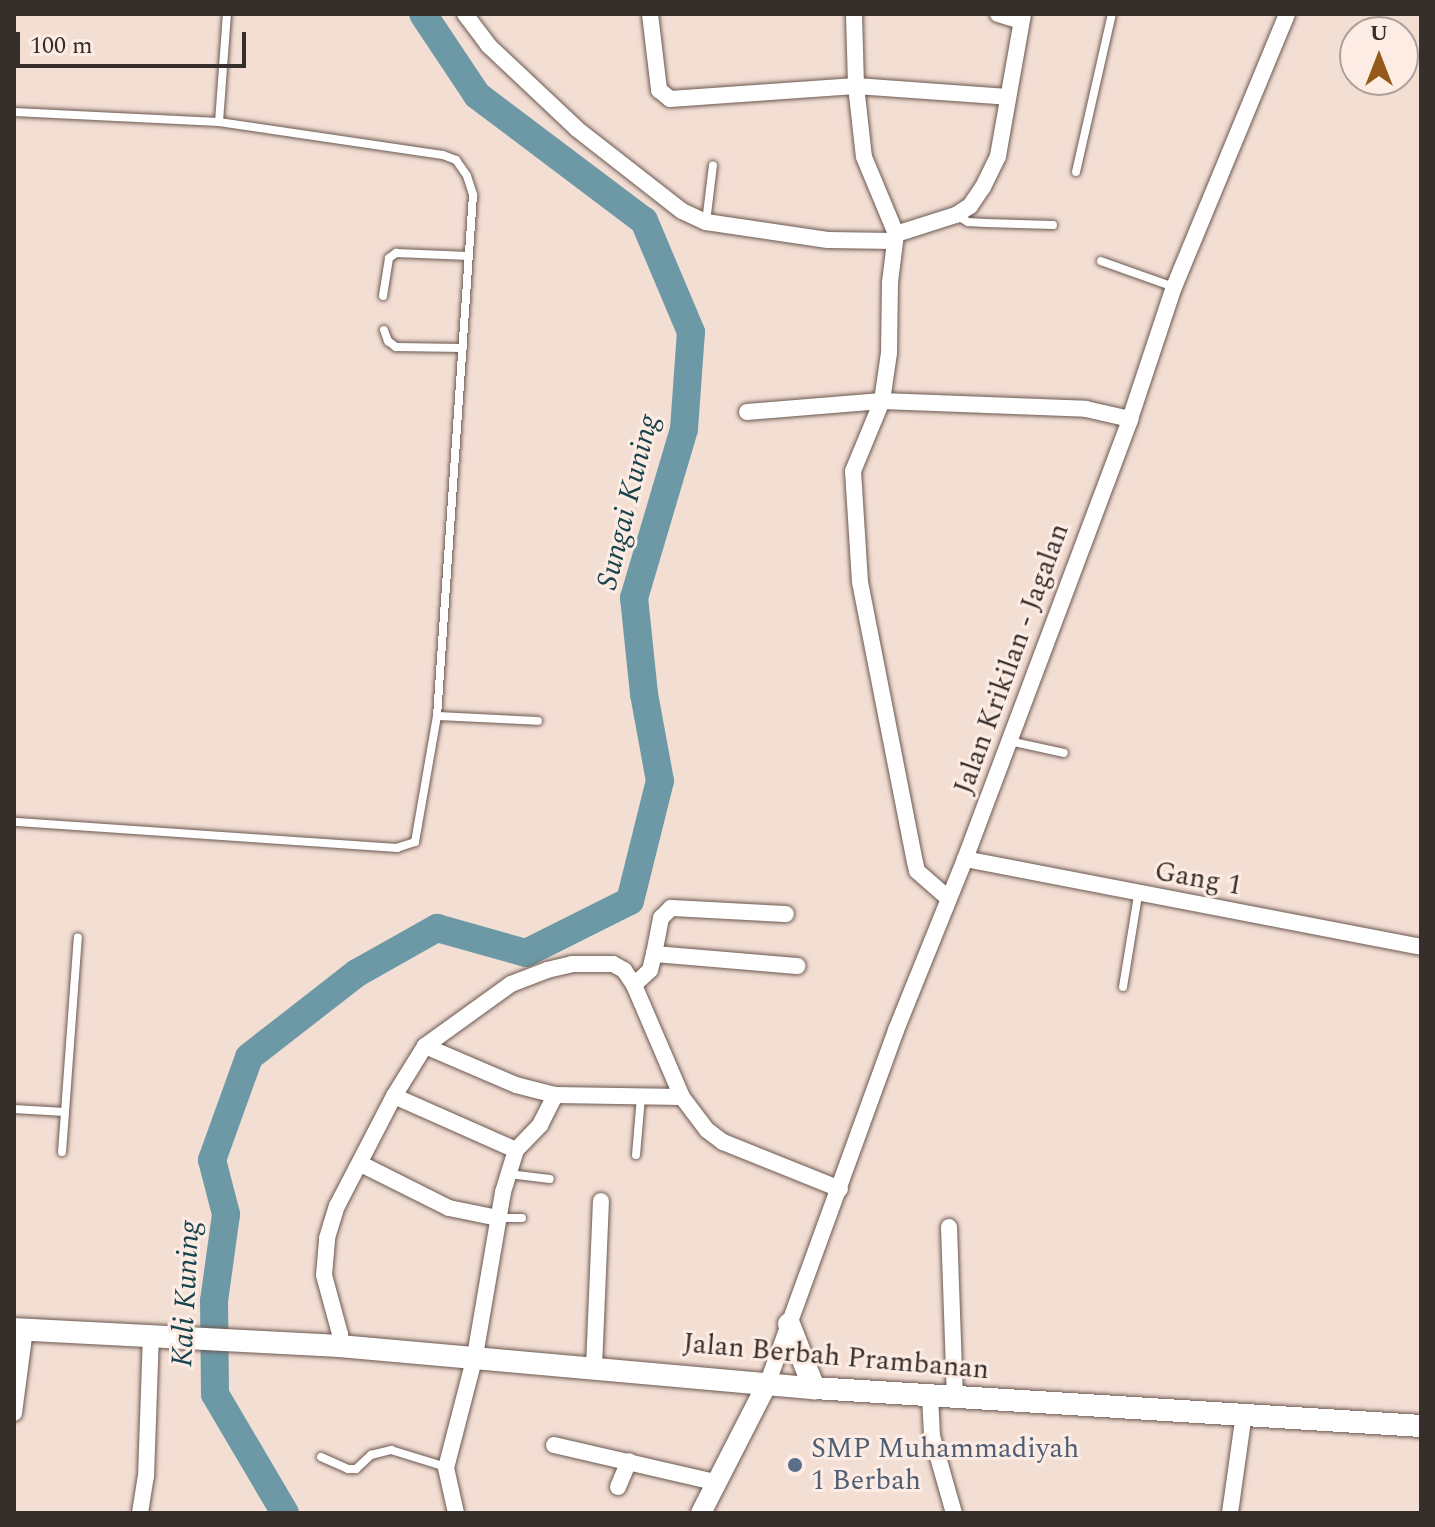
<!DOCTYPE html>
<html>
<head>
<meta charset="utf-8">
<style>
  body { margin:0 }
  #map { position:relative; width:1435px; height:1527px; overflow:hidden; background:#f3ded4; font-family:Spectral,serif }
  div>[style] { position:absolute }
  .river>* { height:28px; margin:-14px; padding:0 14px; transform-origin:14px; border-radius:14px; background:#6c99a5 }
  .roads { filter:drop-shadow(0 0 2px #6a5850) drop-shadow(0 0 2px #6a5850) }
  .service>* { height:8px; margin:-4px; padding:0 4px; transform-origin:4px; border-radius:4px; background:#fff }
  .minor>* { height:16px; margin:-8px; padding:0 8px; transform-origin:8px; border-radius:8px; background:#fff }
  .tertiary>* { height:20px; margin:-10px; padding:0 10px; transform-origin:10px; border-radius:10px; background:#fff }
  .secondary>* { height:22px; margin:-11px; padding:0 11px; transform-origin:11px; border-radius:11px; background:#fff }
  .dots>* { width:22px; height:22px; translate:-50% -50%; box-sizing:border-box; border:4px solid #fdece4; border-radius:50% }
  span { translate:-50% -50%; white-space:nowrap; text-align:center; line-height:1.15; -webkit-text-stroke:6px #fdece4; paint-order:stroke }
  .street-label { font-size:28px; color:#362e2b }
  .service-label { font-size:28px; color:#4e5e75 }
  .left { translate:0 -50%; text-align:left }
  .water-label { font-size:30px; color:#19434d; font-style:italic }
  .frame { position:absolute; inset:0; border:16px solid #362e2b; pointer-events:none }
  .north { position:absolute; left:1339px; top:16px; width:80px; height:80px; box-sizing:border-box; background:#fdece4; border:2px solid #ada09a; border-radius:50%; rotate:0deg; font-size:22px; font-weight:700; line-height:32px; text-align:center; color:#362e2b }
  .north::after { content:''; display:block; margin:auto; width:28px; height:36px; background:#955a1a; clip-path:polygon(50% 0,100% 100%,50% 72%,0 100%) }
  .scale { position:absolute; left:16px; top:32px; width:230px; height:36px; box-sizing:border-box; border:4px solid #362e2b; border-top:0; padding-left:10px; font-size:24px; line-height:28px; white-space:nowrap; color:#362e2b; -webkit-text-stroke:6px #fdece4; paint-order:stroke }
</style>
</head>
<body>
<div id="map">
  <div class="river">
    <i style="left:285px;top:1513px;width:138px;rotate:-120.5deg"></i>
    <i style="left:215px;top:1394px;width:93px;rotate:-90.6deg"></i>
    <i style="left:214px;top:1301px;width:88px;rotate:-82.1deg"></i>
    <i style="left:226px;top:1214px;width:56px;rotate:-104.5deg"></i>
    <i style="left:212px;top:1160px;width:109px;rotate:-70.2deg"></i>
    <i style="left:249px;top:1057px;width:137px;rotate:-37.9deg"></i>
    <i style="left:357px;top:973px;width:92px;rotate:-29.4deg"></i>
    <i style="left:437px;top:928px;width:92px;rotate:15.7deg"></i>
    <i style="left:526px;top:953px;width:116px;rotate:-26.6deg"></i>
    <i style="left:630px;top:901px;width:124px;rotate:-76deg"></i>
    <i style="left:660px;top:781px;width:88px;rotate:-100.4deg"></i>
    <i style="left:644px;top:694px;width:97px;rotate:-95.9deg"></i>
    <i style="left:634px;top:598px;width:176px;rotate:-73.5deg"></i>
    <i style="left:684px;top:429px;width:97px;rotate:-85.9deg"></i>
    <i style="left:691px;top:332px;width:121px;rotate:-112.9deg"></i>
    <i style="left:644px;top:221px;width:209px;rotate:-143deg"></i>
    <i style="left:477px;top:95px;width:97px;rotate:-123.7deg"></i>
  </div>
  <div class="roads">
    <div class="service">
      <i style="left:14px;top:112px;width:205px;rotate:2.8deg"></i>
      <i style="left:219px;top:122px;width:226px;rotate:8.4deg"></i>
      <i style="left:443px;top:155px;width:14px;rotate:21deg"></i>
      <i style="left:456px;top:160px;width:19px;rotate:55deg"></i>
      <i style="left:467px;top:176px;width:20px;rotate:72deg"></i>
      <i style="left:473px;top:195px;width:522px;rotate:93.95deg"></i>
      <i style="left:437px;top:716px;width:128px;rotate:99.9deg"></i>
      <i style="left:415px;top:842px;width:19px;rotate:162deg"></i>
      <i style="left:397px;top:848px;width:384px;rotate:-176.1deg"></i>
      <i style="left:219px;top:122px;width:108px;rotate:-85.8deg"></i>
      <i style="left:1076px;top:172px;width:162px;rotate:-77.2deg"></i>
      <i style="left:956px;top:215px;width:14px;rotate:30deg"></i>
      <i style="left:968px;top:222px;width:17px;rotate:3deg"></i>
      <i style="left:985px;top:223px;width:68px;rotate:1.7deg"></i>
      <i style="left:706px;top:222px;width:57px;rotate:-83deg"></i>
      <i style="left:1101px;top:261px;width:77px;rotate:19.6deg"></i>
      <i style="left:383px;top:296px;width:38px;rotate:-81deg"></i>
      <i style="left:389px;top:258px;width:9px;rotate:-36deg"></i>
      <i style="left:396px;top:253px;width:73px;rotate:2.4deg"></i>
      <i style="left:384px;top:330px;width:12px;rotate:70deg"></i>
      <i style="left:388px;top:341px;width:10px;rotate:37deg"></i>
      <i style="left:396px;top:347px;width:67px;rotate:0.9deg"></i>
      <i style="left:437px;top:716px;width:101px;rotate:2.8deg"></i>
      <i style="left:1009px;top:741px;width:56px;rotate:12.3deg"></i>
      <i style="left:1123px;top:987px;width:93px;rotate:-80.7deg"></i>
      <i style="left:14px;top:1109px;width:51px;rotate:3.4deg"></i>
      <i style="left:65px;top:1112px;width:175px;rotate:-85.8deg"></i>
      <i style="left:62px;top:1152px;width:40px;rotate:-85.7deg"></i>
      <i style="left:636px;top:1155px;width:58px;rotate:-85.1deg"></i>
      <i style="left:509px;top:1174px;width:41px;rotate:7deg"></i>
      <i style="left:499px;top:1218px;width:23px"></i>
      <i style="left:321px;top:1457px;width:30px;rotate:24deg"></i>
      <i style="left:348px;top:1469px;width:8px"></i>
      <i style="left:356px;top:1469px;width:21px;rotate:-43deg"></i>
      <i style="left:371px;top:1455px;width:21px;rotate:-14deg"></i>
      <i style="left:391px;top:1450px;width:58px;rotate:17.2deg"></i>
    </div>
    <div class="minor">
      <i style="left:465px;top:14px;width:39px;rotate:53deg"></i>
      <i style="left:488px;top:45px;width:122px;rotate:43.3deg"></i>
      <i style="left:577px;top:129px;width:133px;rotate:38deg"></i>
      <i style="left:682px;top:211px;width:26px;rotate:25deg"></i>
      <i style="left:706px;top:222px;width:123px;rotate:8.4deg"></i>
      <i style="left:828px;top:240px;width:66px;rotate:0.9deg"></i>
      <i style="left:650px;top:14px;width:77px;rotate:83.2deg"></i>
      <i style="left:659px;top:90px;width:14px;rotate:39deg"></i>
      <i style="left:670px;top:99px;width:186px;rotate:-4deg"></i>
      <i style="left:856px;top:86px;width:152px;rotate:4.1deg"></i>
      <i style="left:854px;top:14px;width:72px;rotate:88.4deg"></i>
      <i style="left:856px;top:86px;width:71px;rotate:83.6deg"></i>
      <i style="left:864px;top:157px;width:83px;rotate:67.4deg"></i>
      <i style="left:896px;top:234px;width:48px;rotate:97.1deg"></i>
      <i style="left:890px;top:282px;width:71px;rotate:90.8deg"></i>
      <i style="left:889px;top:353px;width:49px;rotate:98.3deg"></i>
      <i style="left:882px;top:401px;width:204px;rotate:2.2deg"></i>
      <i style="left:1086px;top:409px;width:45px;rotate:12.8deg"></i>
      <i style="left:998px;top:14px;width:24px;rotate:17deg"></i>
      <i style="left:896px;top:234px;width:63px;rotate:-17.6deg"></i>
      <i style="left:956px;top:215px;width:17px;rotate:-33deg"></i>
      <i style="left:970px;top:206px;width:23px;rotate:-56deg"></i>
      <i style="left:983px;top:187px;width:34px;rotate:-64deg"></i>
      <i style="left:998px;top:156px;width:144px;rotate:-80deg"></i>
      <i style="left:747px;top:412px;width:135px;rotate:-4.7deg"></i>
      <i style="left:882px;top:401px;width:76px;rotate:112.5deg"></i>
      <i style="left:853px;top:471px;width:111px;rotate:86.4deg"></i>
      <i style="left:860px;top:582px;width:285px;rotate:78.9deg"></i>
      <i style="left:915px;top:862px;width:9px;rotate:77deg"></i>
      <i style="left:917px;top:871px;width:41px;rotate:41.1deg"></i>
      <i style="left:965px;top:859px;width:464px;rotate:10.9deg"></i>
      <i style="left:654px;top:954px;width:37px;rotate:-79deg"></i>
      <i style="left:661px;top:918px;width:14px;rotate:-45deg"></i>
      <i style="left:671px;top:908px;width:115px;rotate:3deg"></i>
      <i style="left:425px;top:1046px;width:106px;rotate:-35.8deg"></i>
      <i style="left:511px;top:984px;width:39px;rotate:-21deg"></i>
      <i style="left:547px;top:970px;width:26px;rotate:-13deg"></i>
      <i style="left:572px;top:964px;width:41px"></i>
      <i style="left:613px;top:964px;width:13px;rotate:29deg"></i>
      <i style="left:624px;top:970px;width:18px;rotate:56deg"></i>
      <i style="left:394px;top:1096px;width:133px;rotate:23.9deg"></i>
      <i style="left:682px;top:1097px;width:41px;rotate:52.9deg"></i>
      <i style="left:707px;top:1130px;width:20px;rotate:37deg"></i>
      <i style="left:723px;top:1142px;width:126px;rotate:21.9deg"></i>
      <i style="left:361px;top:1164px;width:98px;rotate:26.6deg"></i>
      <i style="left:449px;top:1208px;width:50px;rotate:11.5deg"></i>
      <i style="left:949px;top:1227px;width:170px;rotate:88deg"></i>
      <i style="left:339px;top:1346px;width:12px;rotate:-85deg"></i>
      <i style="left:340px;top:1334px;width:61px;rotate:-105.2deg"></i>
      <i style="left:324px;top:1275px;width:37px;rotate:-85deg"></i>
      <i style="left:327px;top:1238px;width:34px;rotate:-73deg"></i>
      <i style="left:337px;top:1206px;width:124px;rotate:-62.6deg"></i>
      <i style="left:394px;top:1096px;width:59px;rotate:-58.2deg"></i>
      <i style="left:425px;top:1046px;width:99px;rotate:23.2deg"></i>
      <i style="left:516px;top:1085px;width:40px;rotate:14.4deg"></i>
      <i style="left:555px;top:1095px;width:127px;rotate:0.9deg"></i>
      <i style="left:682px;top:1097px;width:122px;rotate:-113.2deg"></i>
      <i style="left:634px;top:985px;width:22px;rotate:-43deg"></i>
      <i style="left:650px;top:970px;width:16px;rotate:-76deg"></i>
      <i style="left:654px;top:954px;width:144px;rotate:4.8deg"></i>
      <i style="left:594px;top:1367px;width:166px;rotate:-87.6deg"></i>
      <i style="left:768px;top:1382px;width:375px;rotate:-70deg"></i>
      <i style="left:896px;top:1030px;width:184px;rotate:-68deg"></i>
      <i style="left:965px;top:859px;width:470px;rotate:-69.4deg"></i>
      <i style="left:1130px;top:419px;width:139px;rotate:-71.6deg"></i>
      <i style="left:1174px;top:287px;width:295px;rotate:-67.5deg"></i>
      <i style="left:930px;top:1396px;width:40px;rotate:87.1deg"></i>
      <i style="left:932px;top:1436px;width:80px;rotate:74.1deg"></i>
      <i style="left:14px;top:1413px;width:84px;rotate:-82.5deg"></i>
      <i style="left:554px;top:1445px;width:164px;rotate:13deg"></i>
      <i style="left:618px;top:1487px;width:28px;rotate:-67deg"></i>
      <i style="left:140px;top:1513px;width:36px;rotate:-81deg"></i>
      <i style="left:146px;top:1477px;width:142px;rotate:-88deg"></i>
      <i style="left:456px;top:1513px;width:46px;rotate:-102.5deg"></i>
      <i style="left:446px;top:1468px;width:116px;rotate:-75.5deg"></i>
      <i style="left:475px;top:1356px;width:166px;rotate:-80.3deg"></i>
      <i style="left:503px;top:1192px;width:44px;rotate:-72.8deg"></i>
      <i style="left:516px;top:1150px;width:35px;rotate:-46deg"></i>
      <i style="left:540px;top:1125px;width:34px;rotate:-63deg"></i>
      <i style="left:1230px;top:1513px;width:100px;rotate:-82deg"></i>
    </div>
    <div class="tertiary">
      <i style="left:701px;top:1513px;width:147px;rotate:-62.9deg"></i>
    </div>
    <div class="secondary">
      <i style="left:789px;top:1324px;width:69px;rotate:68.7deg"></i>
      <i style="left:14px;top:1329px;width:325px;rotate:3deg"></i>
      <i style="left:339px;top:1346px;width:477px;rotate:5.1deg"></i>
      <i style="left:814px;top:1388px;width:608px;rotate:3.58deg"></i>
    </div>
  </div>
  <div class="dots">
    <i style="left:795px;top:1465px;background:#5c6f8a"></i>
  </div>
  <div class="street-label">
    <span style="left:1012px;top:659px;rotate:-70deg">Jalan Krikilan - Jagalan</span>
    <span style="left:1198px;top:879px;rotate:10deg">Gang 1</span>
    <span style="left:836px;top:1357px;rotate:5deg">Jalan Berbah Prambanan</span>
  </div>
  <div class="service-label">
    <span class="left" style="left:811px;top:1465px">SMP Muhammadiyah<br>1 Berbah</span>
  </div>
  <div class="water-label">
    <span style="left:628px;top:502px;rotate:-76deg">Sungai Kuning</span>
    <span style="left:186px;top:1294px;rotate:-87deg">Kali Kuning</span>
  </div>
  <div class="frame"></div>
  <div class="north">U</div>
  <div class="scale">100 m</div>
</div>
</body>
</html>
